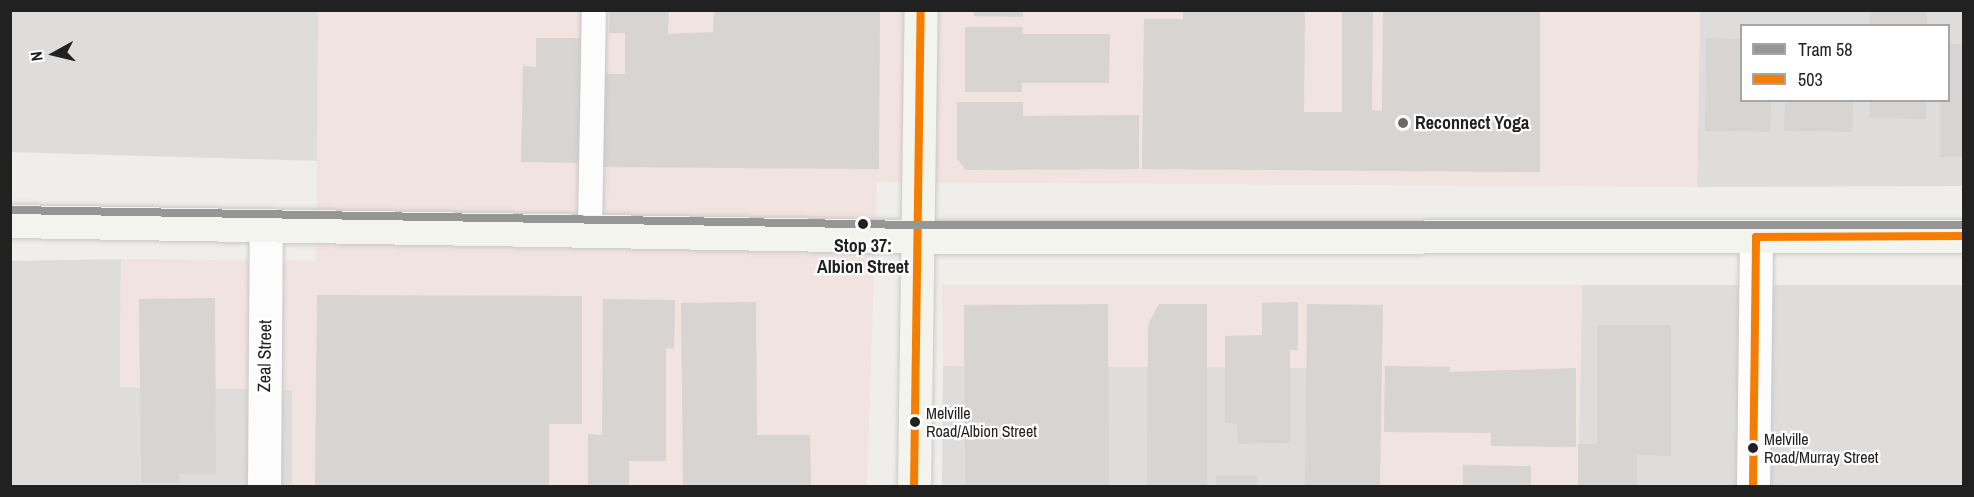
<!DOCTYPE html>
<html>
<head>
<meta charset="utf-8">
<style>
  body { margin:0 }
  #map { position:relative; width:1974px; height:497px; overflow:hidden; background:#f0eeea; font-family:"Archivo Narrow",sans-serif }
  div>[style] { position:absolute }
  .residential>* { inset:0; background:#dfdddb }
  .commercial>* { inset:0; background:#f1e3e0 }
  .building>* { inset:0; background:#d7d4d1 }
  .roads { filter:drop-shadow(0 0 2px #c8c8c6) drop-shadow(0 0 2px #c8c8c6) }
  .lane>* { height:24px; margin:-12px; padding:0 12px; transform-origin:12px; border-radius:12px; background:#fdfcfc }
  .street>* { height:33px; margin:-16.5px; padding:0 16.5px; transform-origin:16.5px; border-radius:16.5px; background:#fdfcfc }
  .secondary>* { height:33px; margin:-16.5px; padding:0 16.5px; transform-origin:16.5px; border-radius:16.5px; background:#f3f4ed }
  .bus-1>* { height:8px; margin:-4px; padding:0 4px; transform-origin:4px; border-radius:4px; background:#f47d02 }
  .bus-2>* { height:8px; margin:-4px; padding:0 4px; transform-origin:4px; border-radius:4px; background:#f47d02 }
  .tram-1>* { height:8px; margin:-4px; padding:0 4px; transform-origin:4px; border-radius:4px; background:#969696 }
  .dots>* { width:16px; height:16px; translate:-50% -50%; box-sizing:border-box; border:3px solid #fff; border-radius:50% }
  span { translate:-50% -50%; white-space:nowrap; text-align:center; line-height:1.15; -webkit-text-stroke:4.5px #fff; paint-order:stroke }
  .bus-label { font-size:16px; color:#212121 }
  .left { translate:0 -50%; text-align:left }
  .poi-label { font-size:18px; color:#212121; font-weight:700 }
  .stop-label { font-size:18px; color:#212121; font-weight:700 }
  .street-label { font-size:18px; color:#212121 }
  .frame { position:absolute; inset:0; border:12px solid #212121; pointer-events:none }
  .legend { position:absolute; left:1740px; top:24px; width:210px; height:78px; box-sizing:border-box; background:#fff; border:2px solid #a6a6a6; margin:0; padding:8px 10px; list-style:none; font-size:18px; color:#212121 }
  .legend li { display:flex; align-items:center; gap:12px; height:30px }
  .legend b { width:30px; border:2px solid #a6a6a6 }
  .north { position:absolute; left:24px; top:24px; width:60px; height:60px; -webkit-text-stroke:4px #fff; paint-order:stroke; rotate:262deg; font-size:16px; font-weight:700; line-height:24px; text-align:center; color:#212121 }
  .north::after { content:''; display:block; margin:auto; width:21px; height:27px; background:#212121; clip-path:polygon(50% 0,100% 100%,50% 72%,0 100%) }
</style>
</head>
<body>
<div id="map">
  <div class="residential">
    <i style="clip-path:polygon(11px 11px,318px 11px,320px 161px,11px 152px)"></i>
    <i style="clip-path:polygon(evenodd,1700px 11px,1963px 11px,1963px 186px,1697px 187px,1700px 11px,1742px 26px,1948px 26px,1948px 100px,1742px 100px,1742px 26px)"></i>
    <i style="clip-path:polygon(121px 259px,120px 387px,292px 390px,292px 486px,11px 486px,10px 261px)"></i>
    <i style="clip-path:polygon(1582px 285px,1963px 285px,1963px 486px,1578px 486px)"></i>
    <i style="clip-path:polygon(943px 366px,1382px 368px,1380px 486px,942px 486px)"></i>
  </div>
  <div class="commercial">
    <i style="clip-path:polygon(318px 11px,1700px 11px,1697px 187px,877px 182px,867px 486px,292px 486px,292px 390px,120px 387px,121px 259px,316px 261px)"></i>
    <i style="clip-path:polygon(942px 285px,1582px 285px,1578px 486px,1380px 486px,1381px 368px,943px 366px)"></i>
  </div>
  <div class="building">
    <i style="clip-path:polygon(610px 10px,669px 10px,668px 34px,713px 32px,714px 10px,880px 10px,879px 169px,602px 167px,601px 74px,625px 74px,625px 33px,609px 33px)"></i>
    <i style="clip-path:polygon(974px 10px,1023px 10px,1023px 17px,974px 16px)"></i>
    <i style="clip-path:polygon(1183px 10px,1305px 10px,1304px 112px,1342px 112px,1342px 10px,1373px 10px,1372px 110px,1382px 111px,1383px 10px,1540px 10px,1540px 172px,1142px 169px,1144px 19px,1183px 19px)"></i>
    <i style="clip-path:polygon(1870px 10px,1927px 10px,1927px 26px,1870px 26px)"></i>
    <i style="clip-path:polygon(965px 27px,1022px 27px,1023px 34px,1110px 34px,1109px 83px,1022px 83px,1022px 92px,965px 92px)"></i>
    <i style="clip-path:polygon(536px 38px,589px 38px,587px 163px,521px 162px,523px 66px,536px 67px)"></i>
    <i style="clip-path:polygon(1706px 38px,1742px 39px,1742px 100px,1771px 100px,1770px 132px,1705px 131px)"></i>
    <i style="clip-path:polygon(1948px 44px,1964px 44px,1964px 157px,1940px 157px,1940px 100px,1948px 100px)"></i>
    <i style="clip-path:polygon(1785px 100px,1853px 100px,1852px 132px,1784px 131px)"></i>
    <i style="clip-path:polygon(1870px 100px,1926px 100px,1926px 119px,1870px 118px)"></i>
    <i style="clip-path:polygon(957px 102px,1023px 102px,1023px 116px,1139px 115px,1139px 169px,966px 170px,957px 159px)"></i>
    <i style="clip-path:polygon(317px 295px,582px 296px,582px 424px,549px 424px,549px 486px,315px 486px)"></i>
    <i style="clip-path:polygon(215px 298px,216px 474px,179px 474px,180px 483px,141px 483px,139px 299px)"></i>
    <i style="clip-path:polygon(603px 299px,675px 300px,674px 349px,666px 348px,666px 461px,629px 461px,629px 486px,588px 486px,588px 434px,602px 435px)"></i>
    <i style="clip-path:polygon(756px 302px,757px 435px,810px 435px,811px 486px,683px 486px,681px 303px)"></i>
    <i style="clip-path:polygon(1298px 302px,1298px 350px,1290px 350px,1290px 443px,1238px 444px,1237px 424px,1225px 423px,1225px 336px,1262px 335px,1262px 303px)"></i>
    <i style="clip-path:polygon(1108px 304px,1109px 486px,965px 486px,964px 305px)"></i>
    <i style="clip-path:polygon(1159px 304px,1207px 304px,1207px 486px,1147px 486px,1148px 325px)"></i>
    <i style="clip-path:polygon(1307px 304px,1383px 305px,1380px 486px,1305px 486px)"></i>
    <i style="clip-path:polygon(1597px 325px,1671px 325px,1671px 456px,1637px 455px,1637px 486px,1578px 486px,1578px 444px,1597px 444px)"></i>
    <i style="clip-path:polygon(1385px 366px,1450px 367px,1449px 372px,1576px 368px,1576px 447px,1491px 446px,1491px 433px,1384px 432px)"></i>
    <i style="clip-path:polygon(1463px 465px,1531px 466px,1531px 486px,1463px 486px)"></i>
    <i style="clip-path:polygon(1216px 475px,1257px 475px,1257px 486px,1216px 486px)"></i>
  </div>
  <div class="roads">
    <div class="lane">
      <i style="left:590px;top:231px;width:221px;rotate:-89deg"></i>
    </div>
    <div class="street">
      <i style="left:264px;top:486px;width:260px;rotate:-89.6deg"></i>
      <i style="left:1753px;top:486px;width:249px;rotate:-89.3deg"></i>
    </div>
    <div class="secondary">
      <i style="left:10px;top:221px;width:948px;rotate:0.97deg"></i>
      <i style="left:958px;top:237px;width:1006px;rotate:-0.06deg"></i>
      <i style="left:914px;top:486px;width:476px;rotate:-89.2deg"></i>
    </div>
  </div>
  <div class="bus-1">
    <i style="left:914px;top:486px;width:476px;rotate:-89.2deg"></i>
  </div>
  <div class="bus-2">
    <i style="left:1753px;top:486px;width:249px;rotate:-89.3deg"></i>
    <i style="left:1756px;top:237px;width:208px;rotate:-0.3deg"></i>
  </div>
  <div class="tram-1">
    <i style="left:10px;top:210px;width:908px;rotate:0.95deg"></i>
    <i style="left:918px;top:225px;width:1046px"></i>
  </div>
  <div class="dots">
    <i style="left:1403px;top:123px;background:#696967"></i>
    <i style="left:863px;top:224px;background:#212121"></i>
    <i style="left:915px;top:422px;background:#212121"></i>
    <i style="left:1753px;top:448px;background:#212121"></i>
  </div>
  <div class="bus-label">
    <span class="left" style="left:926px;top:422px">Melville<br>Road/Albion Street</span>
    <span class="left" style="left:1764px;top:448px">Melville<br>Road/Murray Street</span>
  </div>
  <div class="poi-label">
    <span class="left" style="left:1415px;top:123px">Reconnect Yoga</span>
  </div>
  <div class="stop-label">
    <span style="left:863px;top:257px">Stop 37:<br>Albion Street</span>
  </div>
  <div class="street-label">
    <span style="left:265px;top:356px;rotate:-89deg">Zeal Street</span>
  </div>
  <div class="frame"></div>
  <ul class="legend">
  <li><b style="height:8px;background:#969696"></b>Tram 58</li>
  <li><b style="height:8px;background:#f47d02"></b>503</li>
  </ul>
  <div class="north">N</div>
</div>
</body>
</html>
